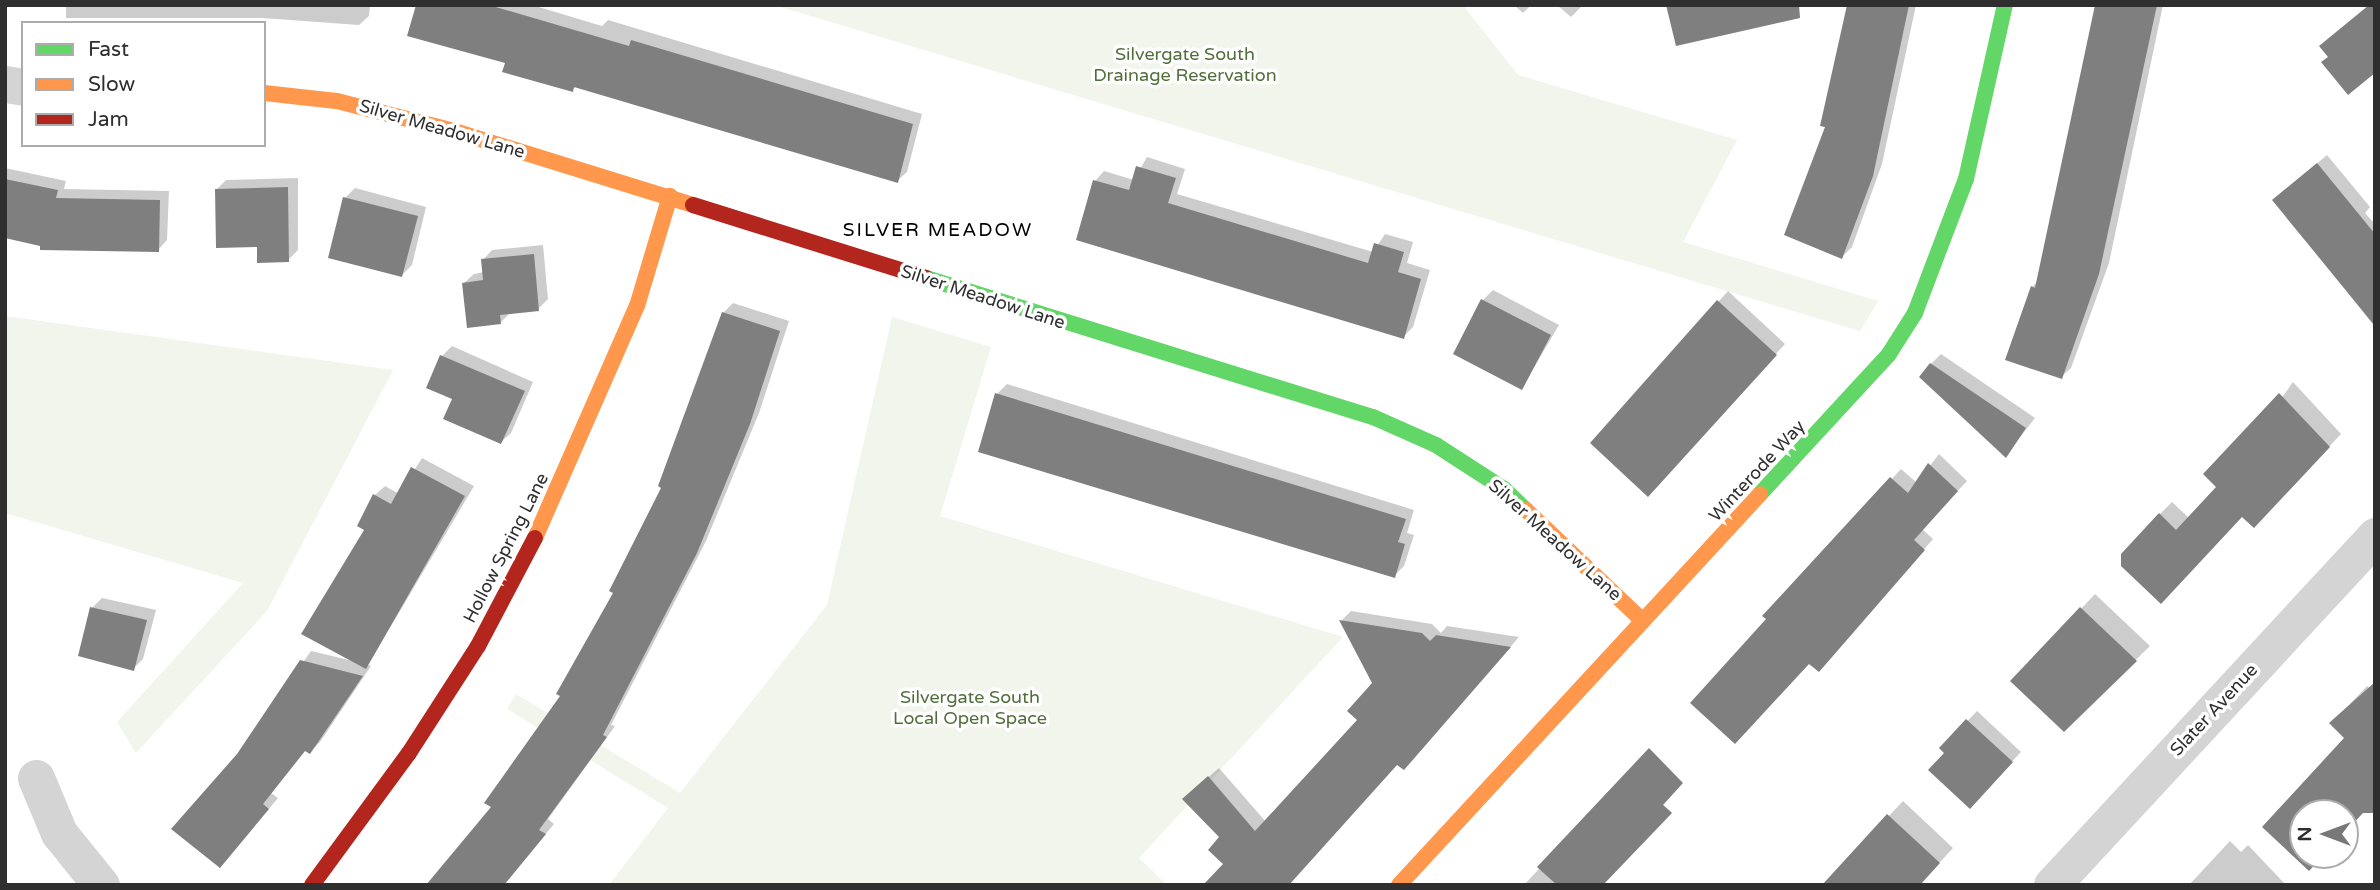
<!DOCTYPE html>
<html>
<head>
<meta charset="utf-8">
<style>
  body { margin:0 }
  #map { position:relative; width:2380px; height:890px; overflow:hidden; background:#fff; font-family:"Varela Round",sans-serif }
  div>[style] { position:absolute }
  .green>* { inset:0; background:#f1f5ec }
  .shadow>* { inset:0; background:#0003 }
  .building>* { inset:0; background:#7f7f7f }
  .street>* { height:37px; margin:-18.5px; padding:0 18.5px; transform-origin:18.5px; border-radius:18.5px; background:#d4d4d4 }
  .fast>* { height:16px; margin:-8px; padding:0 8px; transform-origin:8px; border-radius:8px; background:#63d668 }
  .slow>* { height:16px; margin:-8px; padding:0 8px; transform-origin:8px; border-radius:8px; background:#ff974d }
  .jam>* { height:16px; margin:-8px; padding:0 8px; transform-origin:8px; border-radius:8px; background:#b3261e }
  span { translate:-50% -50%; white-space:nowrap; text-align:center; line-height:1.15; -webkit-text-stroke:7px #fff; paint-order:stroke }
  .park-label { font-size:18px; color:#516e3a }
  .street-label { font-size:18px; color:#2f2f2f }
  .neighbourhood-label { font-size:19px; color:#000; letter-spacing:2px }
  .frame { position:absolute; inset:0; border:7px solid #2f2f2f; pointer-events:none }
  .legend { position:absolute; left:21px; top:21px; width:245px; height:126px; box-sizing:border-box; background:#fff; border:2px solid #acacac; margin:0; padding:9px 12px; list-style:none; font-size:21px; color:#2f2f2f }
  .legend li { display:flex; align-items:center; gap:14px; height:35px }
  .legend b { width:35px; border:2px solid #acacac }
  .north { position:absolute; left:2289px; top:799px; width:70px; height:70px; box-sizing:border-box; background:#fff; border:2px solid #acacac; border-radius:50%; rotate:270deg; font-size:19px; font-weight:700; line-height:28px; text-align:center; color:#2f2f2f }
  .north::after { content:''; display:block; margin:auto; width:24px; height:32px; background:#787878; clip-path:polygon(50% 0,100% 100%,50% 72%,0 100%) }
</style>
</head>
<body>
<div id="map">
  <div class="green">
    <i style="clip-path:polygon(774px 5px,1463px 5px,1518px 75px,1737px 140px,1683px 242px,1878px 301px,1860px 331px)"></i>
    <i style="clip-path:polygon(5px 316px,393px 370px,267px 611px,136px 753px,117px 722px,243px 583px,5px 513px)"></i>
    <i style="clip-path:polygon(892px 317px,991px 347px,940px 516px,1343px 637px,1139px 858px,1167px 885px,609px 885px,668px 808px,507px 709px,516px 694px,680px 793px,827px 605px)"></i>
  </div>
  <div class="shadow">
    <i style="clip-path:polygon(66px 5px,370px 5px,369px 16px,359px 25px,262px 18px,66px 18px)"></i>
    <i style="clip-path:polygon(418px 5px,532px 5px,602px 26px,608px 20px,922px 114px,907px 172px,897px 181px,577px 86px,572px 90px,507px 61px)"></i>
    <i style="clip-path:polygon(1514px 5px,1531px 5px,1523px 13px)"></i>
    <i style="clip-path:polygon(1557px 5px,1583px 5px,1571px 17px)"></i>
    <i style="clip-path:polygon(1847px 5px,1916px 5px,1882px 164px,1852px 247px,1842px 257px,1827px 126px)"></i>
    <i style="clip-path:polygon(2096px 5px,2163px 5px,2109px 263px,2071px 368px,2061px 377px,2032px 287px,2038px 281px)"></i>
    <i style="clip-path:polygon(2327px 155px,2370px 207px,2365px 213px,2375px 224px,2375px 327px,2274px 200px)"></i>
    <i style="clip-path:polygon(1147px 157px,1185px 169px,1177px 194px,1373px 252px,1385px 234px,1413px 242px,1407px 263px,1430px 270px,1413px 327px,1403px 337px,1095px 181px,1104px 171px,1134px 180px)"></i>
    <i style="clip-path:polygon(5px 168px,66px 181px,64px 189px,169px 191px,167px 240px,158px 250px,42px 244px,5px 236px)"></i>
    <i style="clip-path:polygon(298px 178px,298px 250px,288px 260px,259px 245px,216px 190px,226px 180px)"></i>
    <i style="clip-path:polygon(355px 188px,426px 207px,412px 265px,402px 275px,345px 198px)"></i>
    <i style="clip-path:polygon(543px 245px,548px 299px,538px 309px,511px 312px,501px 322px,464px 283px,474px 274px,484px 272px,483px 260px,492px 250px)"></i>
    <i style="clip-path:polygon(1493px 290px,1559px 325px,1522px 388px,1483px 300px)"></i>
    <i style="clip-path:polygon(1728px 291px,1785px 344px,1658px 485px,1593px 443px)"></i>
    <i style="clip-path:polygon(733px 303px,789px 321px,759px 413px,706px 541px,611px 725px,615px 726px,548px 819px,554px 824px,504px 885px,493px 807px,562px 695px,616px 592px,664px 487px,723px 313px)"></i>
    <i style="clip-path:polygon(452px 346px,533px 382px,511px 433px,501px 442px,454px 398px,442px 356px)"></i>
    <i style="clip-path:polygon(1941px 354px,2035px 418px,2006px 455px,1931px 364px)"></i>
    <i style="clip-path:polygon(2293px 382px,2341px 434px,2267px 513px,2243px 515px,2174px 589px,2160px 514px,2172px 502px,2189px 518px,2219px 487px)"></i>
    <i style="clip-path:polygon(1007px 384px,1414px 510px,1407px 533px,1414px 535px,1404px 566px,1394px 576px,997px 394px)"></i>
    <i style="clip-path:polygon(1939px 454px,1967px 481px,1922px 529px,1933px 539px,1829px 660px,1764px 616px,1901px 469px,1917px 483px)"></i>
    <i style="clip-path:polygon(422px 458px,474px 486px,368px 665px,371px 666px,320px 742px,310px 752px,306px 749px,271px 793px,278px 798px,229px 856px,238px 755px,311px 651px,353px 661px,375px 495px,385px 486px,399px 494px)"></i>
    <i style="clip-path:polygon(2095px 594px,2150px 646px,2064px 730px,2013px 681px)"></i>
    <i style="clip-path:polygon(102px 598px,156px 610px,143px 659px,133px 669px,92px 608px)"></i>
    <i style="clip-path:polygon(1351px 611px,1432px 624px,1441px 633px,1447px 626px,1519px 637px,1413px 758px,1398px 763px,1225px 863px,1222px 837px,1194px 790px,1219px 768px,1266px 822px,1360px 720px,1375px 683px,1342px 620px)"></i>
    <i style="clip-path:polygon(2367px 686px,2370px 689px,2345px 830px,2345px 813px,2303px 813px,2303px 853px,2269px 821px,2347px 738px,2332px 723px)"></i>
    <i style="clip-path:polygon(1977px 711px,2021px 752px,1979px 797px,1942px 748px)"></i>
    <i style="clip-path:polygon(1629px 773px,1670px 811px,1602px 885px,1524px 885px)"></i>
    <i style="clip-path:polygon(1903px 801px,1953px 848px,1919px 885px,1824px 885px)"></i>
    <i style="clip-path:polygon(2230px 841px,2241px 852px,2248px 845px,2286px 885px,2189px 885px)"></i>
  </div>
  <div class="building">
    <i style="clip-path:polygon(416px 5px,489px 5px,629px 46px,631px 40px,913px 124px,898px 183px,574px 87px,573px 92px,502px 72px,505px 63px,407px 36px)"></i>
    <i style="clip-path:polygon(1666px 5px,1799px 5px,1800px 18px,1676px 46px)"></i>
    <i style="clip-path:polygon(1847px 5px,1909px 5px,1873px 176px,1842px 259px,1784px 235px,1825px 127px,1820px 126px)"></i>
    <i style="clip-path:polygon(2095px 5px,2157px 5px,2099px 274px,2062px 379px,2005px 360px,2031px 286px,2035px 288px)"></i>
    <i style="clip-path:polygon(2369px 5px,2375px 5px,2375px 73px,2348px 95px,2321px 62px,2328px 57px,2319px 46px)"></i>
    <i style="clip-path:polygon(2317px 163px,2375px 234px,2375px 326px,2272px 200px)"></i>
    <i style="clip-path:polygon(1136px 166px,1176px 178px,1168px 203px,1368px 263px,1374px 243px,1404px 252px,1398px 272px,1421px 279px,1404px 339px,1076px 240px,1093px 180px,1129px 190px)"></i>
    <i style="clip-path:polygon(5px 179px,58px 190px,56px 198px,160px 200px,159px 252px,40px 250px,40px 246px,5px 238px)"></i>
    <i style="clip-path:polygon(288px 187px,289px 262px,257px 263px,257px 247px,216px 248px,215px 189px)"></i>
    <i style="clip-path:polygon(343px 197px,418px 216px,402px 277px,328px 258px)"></i>
    <i style="clip-path:polygon(534px 254px,539px 311px,500px 315px,501px 324px,467px 328px,462px 283px,483px 280px,481px 259px)"></i>
    <i style="clip-path:polygon(1481px 299px,1551px 335px,1522px 390px,1453px 354px)"></i>
    <i style="clip-path:polygon(1717px 300px,1777px 355px,1648px 497px,1590px 443px)"></i>
    <i style="clip-path:polygon(722px 312px,780px 331px,750px 424px,697px 553px,603px 735px,607px 737px,539px 830px,546px 834px,504px 885px,426px 885px,491px 807px,484px 803px,560px 696px,556px 694px,613px 593px,609px 591px,661px 488px,658px 486px)"></i>
    <i style="clip-path:polygon(440px 355px,525px 391px,501px 444px,443px 419px,452px 399px,426px 388px)"></i>
    <i style="clip-path:polygon(1930px 363px,2026px 428px,2006px 458px,1919px 377px)"></i>
    <i style="clip-path:polygon(995px 393px,1406px 519px,1398px 542px,1405px 544px,1395px 578px,978px 452px)"></i>
    <i style="clip-path:polygon(2279px 393px,2330px 447px,2254px 528px,2242px 517px,2161px 604px,2121px 566px,2121px 554px,2159px 513px,2176px 530px,2216px 487px,2203px 474px)"></i>
    <i style="clip-path:polygon(1928px 463px,1958px 491px,1914px 540px,1925px 550px,1819px 672px,1809px 664px,1735px 744px,1690px 703px,1766px 619px,1762px 616px,1890px 477px,1908px 493px)"></i>
    <i style="clip-path:polygon(411px 467px,465px 496px,366px 669px,301px 634px,364px 530px,357px 526px,373px 494px,391px 504px)"></i>
    <i style="clip-path:polygon(90px 607px,147px 620px,134px 671px,78px 656px)"></i>
    <i style="clip-path:polygon(2080px 607px,2137px 661px,2064px 732px,2010px 681px)"></i>
    <i style="clip-path:polygon(1339px 620px,1422px 633px,1430px 641px,1436px 635px,1511px 647px,1404px 770px,1397px 765px,1289px 885px,1203px 885px,1223px 864px,1208px 850px,1219px 837px,1182px 799px,1208px 776px,1255px 831px,1357px 720px,1347px 711px,1372px 683px)"></i>
    <i style="clip-path:polygon(300px 660px,363px 676px,310px 754px,305px 751px,263px 804px,269px 809px,220px 868px,171px 829px,237px 754px)"></i>
    <i style="clip-path:polygon(2375px 682px,2375px 813px,2363px 813px,2345px 832px,2345px 813px,2303px 813px,2303px 855px,2324px 855px,2309px 871px,2262px 827px,2344px 738px,2329px 723px)"></i>
    <i style="clip-path:polygon(1966px 719px,2013px 762px,1970px 809px,1928px 770px,1944px 753px,1939px 748px)"></i>
    <i style="clip-path:polygon(1649px 748px,1683px 783px,1663px 805px,1672px 813px,1603px 885px,1557px 885px,1537px 867px)"></i>
    <i style="clip-path:polygon(1887px 814px,1940px 863px,1920px 885px,1822px 885px)"></i>
  </div>
  <div class="street">
    <i style="left:5px;top:84px;width:18px;rotate:9deg"></i>
    <i style="left:36px;top:778px;width:60px;rotate:67.3deg"></i>
    <i style="left:59px;top:833px;width:67px;rotate:51.1deg"></i>
    <i style="left:2052px;top:885px;width:476px;rotate:-47.2deg"></i>
  </div>
  <div class="fast">
    <i style="left:926px;top:278px;width:468px;rotate:17.3deg"></i>
    <i style="left:1373px;top:417px;width:69px;rotate:24deg"></i>
    <i style="left:1436px;top:445px;width:81px;rotate:32.9deg"></i>
    <i style="left:1504px;top:489px;width:30px;rotate:44deg"></i>
    <i style="left:1760px;top:494px;width:190px;rotate:-47.3deg"></i>
    <i style="left:1889px;top:354px;width:49px;rotate:-57.6deg"></i>
    <i style="left:1915px;top:313px;width:143px;rotate:-69.2deg"></i>
    <i style="left:1966px;top:179px;width:178px;rotate:-77.4deg"></i>
  </div>
  <div class="slow">
    <i style="left:264px;top:93px;width:73px;rotate:6.3deg"></i>
    <i style="left:337px;top:101px;width:118px;rotate:14.3deg"></i>
    <i style="left:451px;top:130px;width:253px;rotate:17.2deg"></i>
    <i style="left:1526px;top:510px;width:161px;rotate:43.5deg"></i>
    <i style="left:535px;top:538px;width:253px;rotate:-66.3deg"></i>
    <i style="left:637px;top:306px;width:115px;rotate:-73.3deg"></i>
    <i style="left:1399px;top:885px;width:532px;rotate:-47.28deg"></i>
  </div>
  <div class="jam">
    <i style="left:693px;top:205px;width:244px;rotate:17.4deg"></i>
    <i style="left:312px;top:885px;width:164px;rotate:-53.7deg"></i>
    <i style="left:409px;top:753px;width:127px;rotate:-57.2deg"></i>
    <i style="left:478px;top:646px;width:122px;rotate:-62.2deg"></i>
  </div>
  <div class="park-label">
    <span style="left:1185px;top:65px">Silvergate South<br>Drainage Reservation</span>
    <span style="left:970px;top:708px">Silvergate South<br>Local Open Space</span>
  </div>
  <div class="street-label">
    <span style="left:442px;top:129px;rotate:16deg">Silver Meadow Lane</span>
    <span style="left:983px;top:297px;rotate:18deg">Silver Meadow Lane</span>
    <span style="left:1757px;top:471px;rotate:-47deg">Winterode Way</span>
    <span style="left:1555px;top:540px;rotate:42deg">Silver Meadow Lane</span>
    <span style="left:506px;top:548px;rotate:-63deg">Hollow Spring Lane</span>
    <span style="left:2214px;top:710px;rotate:-47deg">Slater Avenue</span>
  </div>
  <div class="neighbourhood-label">
    <span style="left:938px;top:231px">SILVER MEADOW</span>
  </div>
  <div class="frame"></div>
  <ul class="legend">
  <li><b style="height:9px;background:#63d668"></b>Fast</li>
  <li><b style="height:9px;background:#ff974d"></b>Slow</li>
  <li><b style="height:9px;background:#b3261e"></b>Jam</li>
  </ul>
  <div class="north">N</div>
</div>
</body>
</html>
